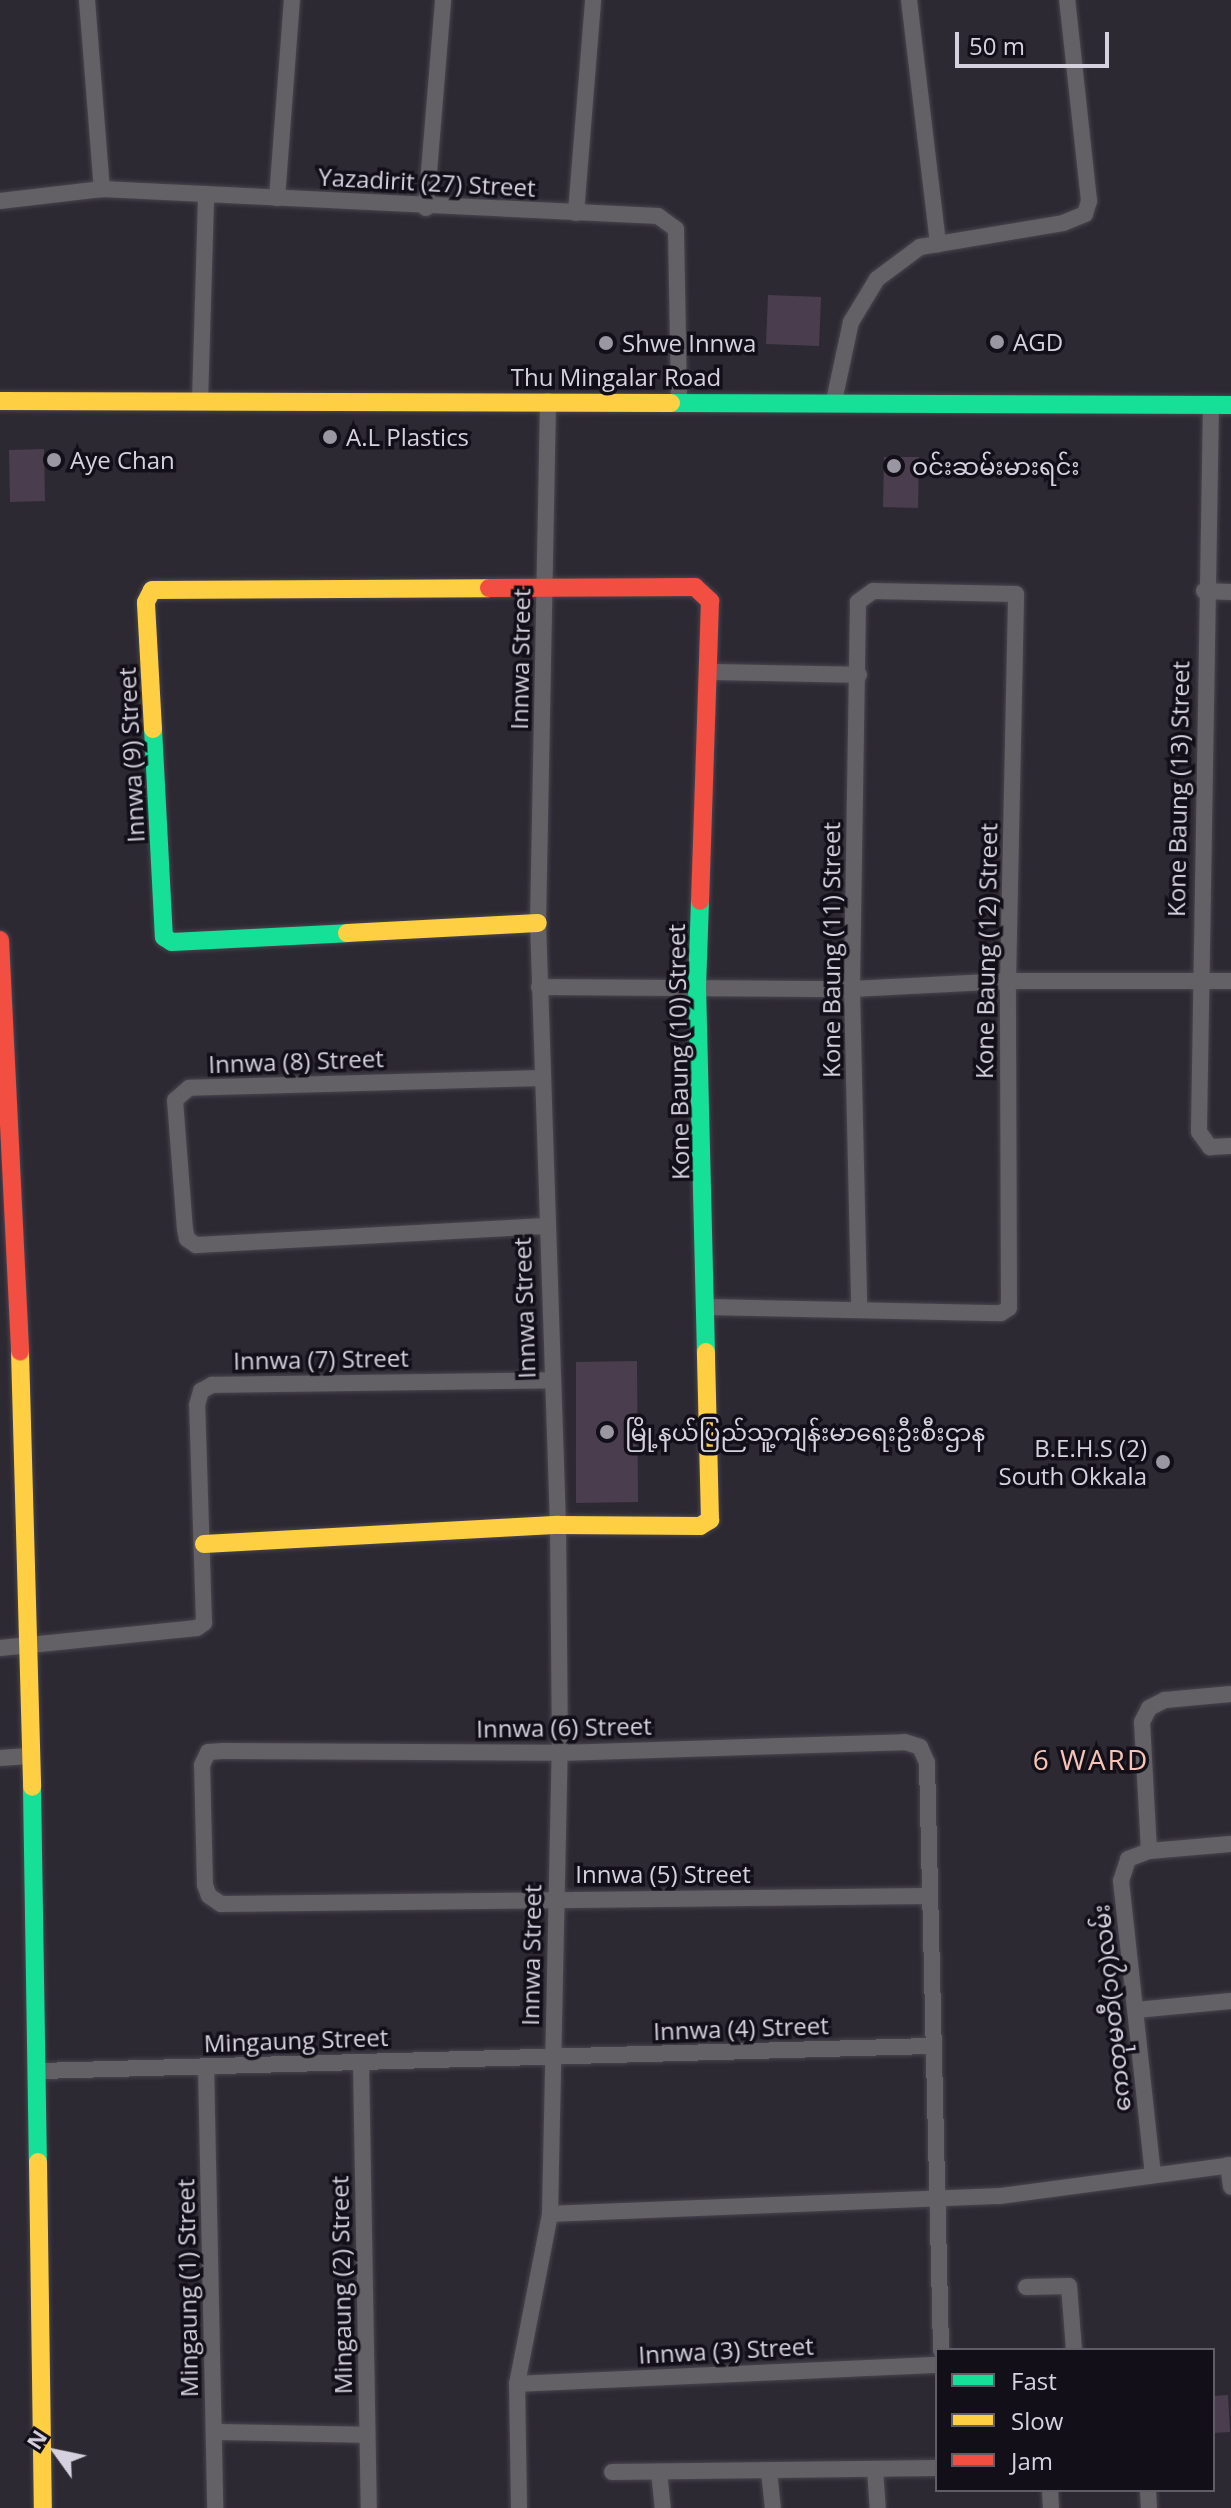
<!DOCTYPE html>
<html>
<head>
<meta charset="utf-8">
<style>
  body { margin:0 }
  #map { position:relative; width:1231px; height:2508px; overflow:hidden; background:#2d2933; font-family:"Open Sans","Noto Sans Myanmar",sans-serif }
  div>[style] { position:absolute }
  .building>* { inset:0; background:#4a3e4e }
  .roads { filter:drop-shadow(0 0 2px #48454e) drop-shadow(0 0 2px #48454e) }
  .street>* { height:16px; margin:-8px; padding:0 8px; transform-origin:8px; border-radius:8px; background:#636166 }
  .fast>* { height:18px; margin:-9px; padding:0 9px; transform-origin:9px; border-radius:9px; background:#16e098 }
  .slow>* { height:18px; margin:-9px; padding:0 9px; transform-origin:9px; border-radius:9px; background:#ffcf43 }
  .jam>* { height:18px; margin:-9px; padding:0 9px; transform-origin:9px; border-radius:9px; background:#f24e42 }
  .dots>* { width:22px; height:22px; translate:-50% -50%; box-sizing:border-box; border:4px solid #130f18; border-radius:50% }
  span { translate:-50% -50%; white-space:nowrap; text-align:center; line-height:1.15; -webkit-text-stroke:7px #130f18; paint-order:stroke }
  .street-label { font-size:24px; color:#d5d1de }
  .poi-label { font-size:24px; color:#d5d1de }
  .left { translate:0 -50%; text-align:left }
  .right { translate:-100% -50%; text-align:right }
  .quarter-label { font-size:28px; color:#f5c4b7; letter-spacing:2px }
  .legend { position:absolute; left:935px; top:2348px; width:280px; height:144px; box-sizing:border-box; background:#130f18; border:2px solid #615d67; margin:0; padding:10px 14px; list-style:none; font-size:24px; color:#d5d1de }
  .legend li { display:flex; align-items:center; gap:16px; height:40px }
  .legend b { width:40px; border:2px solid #615d67 }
  .north { position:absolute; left:16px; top:2412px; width:80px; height:80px; -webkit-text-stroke:6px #130f18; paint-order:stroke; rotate:303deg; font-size:22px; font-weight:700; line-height:32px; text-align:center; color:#d5d1de }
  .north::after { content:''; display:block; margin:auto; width:28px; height:36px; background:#d5d1de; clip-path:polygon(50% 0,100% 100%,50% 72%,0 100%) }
  .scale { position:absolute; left:955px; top:32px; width:154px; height:36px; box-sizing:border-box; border:4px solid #d5d1de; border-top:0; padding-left:10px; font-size:24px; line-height:28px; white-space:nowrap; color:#d5d1de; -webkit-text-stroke:6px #130f18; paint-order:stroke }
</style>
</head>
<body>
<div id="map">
  <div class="building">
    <i style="clip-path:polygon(768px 295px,821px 297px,819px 346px,766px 344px)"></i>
    <i style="clip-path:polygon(44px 449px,45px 501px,10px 502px,9px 450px)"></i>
    <i style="clip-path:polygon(884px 457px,919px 457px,918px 508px,883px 507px)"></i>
    <i style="clip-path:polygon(637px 1361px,638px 1502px,576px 1503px,576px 1362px)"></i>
    <i style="clip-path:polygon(1228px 2395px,1230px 2432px,1213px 2433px,1213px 2396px)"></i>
  </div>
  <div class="roads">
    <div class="street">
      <i style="left:87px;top:0;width:190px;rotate:85.5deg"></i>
      <i style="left:909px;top:0;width:246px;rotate:83.2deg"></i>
      <i style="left:277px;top:198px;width:199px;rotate:-85.7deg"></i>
      <i style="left:0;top:201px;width:103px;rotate:-6.7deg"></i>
      <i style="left:102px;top:189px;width:557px;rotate:2.78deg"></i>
      <i style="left:658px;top:216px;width:22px;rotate:36deg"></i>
      <i style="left:676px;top:229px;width:172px;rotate:89deg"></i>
      <i style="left:426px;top:208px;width:209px;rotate:-85.3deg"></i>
      <i style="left:576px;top:213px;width:214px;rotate:-85.4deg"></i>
      <i style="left:834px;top:401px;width:81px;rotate:-77.9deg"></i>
      <i style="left:851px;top:322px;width:50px;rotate:-58.8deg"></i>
      <i style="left:877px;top:279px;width:54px;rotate:-36.7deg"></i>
      <i style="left:920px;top:247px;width:145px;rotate:-9.5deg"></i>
      <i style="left:1063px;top:223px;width:24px;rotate:-22deg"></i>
      <i style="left:1085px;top:214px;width:14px;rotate:-73deg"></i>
      <i style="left:1089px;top:201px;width:202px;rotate:-96.2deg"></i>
      <i style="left:200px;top:402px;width:208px;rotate:-88.3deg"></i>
      <i style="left:1211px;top:405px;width:727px;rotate:90.95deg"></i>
      <i style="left:1199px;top:1132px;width:19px;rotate:54deg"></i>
      <i style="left:1210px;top:1147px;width:21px;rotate:-3deg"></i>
      <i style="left:1204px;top:591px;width:27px;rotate:2deg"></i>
      <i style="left:709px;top:672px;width:150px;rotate:1.1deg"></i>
      <i style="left:539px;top:987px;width:313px;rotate:0.4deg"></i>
      <i style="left:852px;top:989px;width:156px;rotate:-2.9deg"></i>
      <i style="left:1008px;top:981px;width:223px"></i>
      <i style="left:542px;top:1078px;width:353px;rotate:178.4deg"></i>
      <i style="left:189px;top:1088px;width:18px;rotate:139deg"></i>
      <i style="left:175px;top:1100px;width:129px;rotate:85.6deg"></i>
      <i style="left:185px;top:1229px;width:10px;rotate:79deg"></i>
      <i style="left:187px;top:1239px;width:11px;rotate:34deg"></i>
      <i style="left:196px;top:1245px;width:351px;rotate:-3.1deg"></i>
      <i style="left:707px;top:1307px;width:294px;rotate:1.2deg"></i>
      <i style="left:1001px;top:1313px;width:9px;rotate:-32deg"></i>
      <i style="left:1009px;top:1308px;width:327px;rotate:-90.2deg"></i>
      <i style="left:1008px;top:981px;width:387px;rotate:-88.8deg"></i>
      <i style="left:1016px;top:594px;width:143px;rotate:-178.8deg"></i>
      <i style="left:873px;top:591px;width:19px;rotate:144deg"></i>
      <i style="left:858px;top:602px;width:387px;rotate:90.9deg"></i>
      <i style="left:852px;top:989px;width:320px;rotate:88.7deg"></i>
      <i style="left:0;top:1648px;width:198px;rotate:-5.8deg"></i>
      <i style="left:197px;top:1628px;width:9px;rotate:-36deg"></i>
      <i style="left:204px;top:1623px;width:218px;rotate:-91.8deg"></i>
      <i style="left:197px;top:1405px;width:15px;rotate:-74deg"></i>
      <i style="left:201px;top:1391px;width:13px;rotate:-29deg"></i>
      <i style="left:212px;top:1385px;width:338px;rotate:-0.8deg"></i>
      <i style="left:0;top:1758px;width:32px;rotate:-4deg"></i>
      <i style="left:1149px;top:1851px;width:82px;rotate:-4.9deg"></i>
      <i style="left:927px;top:1896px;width:706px;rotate:179.35deg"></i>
      <i style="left:221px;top:1904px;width:14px;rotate:-146deg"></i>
      <i style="left:209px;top:1896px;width:12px;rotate:-110deg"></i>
      <i style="left:205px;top:1885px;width:120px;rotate:-91.4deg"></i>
      <i style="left:202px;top:1765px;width:14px;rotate:-65deg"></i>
      <i style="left:208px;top:1752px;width:15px;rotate:-4deg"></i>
      <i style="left:223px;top:1751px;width:337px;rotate:0.3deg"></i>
      <i style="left:560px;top:1753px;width:345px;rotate:-1.8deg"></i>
      <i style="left:905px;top:1742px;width:16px;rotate:18deg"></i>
      <i style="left:920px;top:1747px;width:17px;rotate:66deg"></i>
      <i style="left:927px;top:1763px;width:587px;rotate:88.63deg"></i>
      <i style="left:1136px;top:2010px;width:95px;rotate:-5.4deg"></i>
      <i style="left:361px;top:2062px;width:446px;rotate:89deg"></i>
      <i style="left:206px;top:2066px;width:442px;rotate:88.8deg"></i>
      <i style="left:40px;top:2071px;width:891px;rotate:-1.61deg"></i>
      <i style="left:1228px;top:2165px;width:22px;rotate:82deg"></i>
      <i style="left:1153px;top:2175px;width:296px;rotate:-96.2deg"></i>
      <i style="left:1121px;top:1881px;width:23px;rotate:-72deg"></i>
      <i style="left:1128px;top:1859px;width:22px;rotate:-21deg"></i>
      <i style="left:1149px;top:1851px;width:129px;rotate:-93.1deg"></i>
      <i style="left:1142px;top:1722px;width:16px;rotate:-63deg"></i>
      <i style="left:1149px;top:1708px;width:18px;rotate:-27deg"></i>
      <i style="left:1165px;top:1700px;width:66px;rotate:-5.2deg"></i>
      <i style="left:550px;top:2214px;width:450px;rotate:-2.3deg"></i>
      <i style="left:1000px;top:2196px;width:233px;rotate:-7.6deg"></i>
      <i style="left:1026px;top:2287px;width:43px;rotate:-1.3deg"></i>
      <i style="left:1069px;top:2286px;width:64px;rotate:85.5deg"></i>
      <i style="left:517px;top:2384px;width:420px;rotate:-2.6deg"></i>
      <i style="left:214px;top:2432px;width:153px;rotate:1.1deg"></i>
      <i style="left:875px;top:2469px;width:39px;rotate:86deg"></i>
      <i style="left:769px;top:2471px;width:37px;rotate:84deg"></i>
      <i style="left:612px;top:2472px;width:325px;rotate:-0.7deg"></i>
      <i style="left:659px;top:2472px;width:36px;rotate:84deg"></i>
      <i style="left:1050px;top:2490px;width:18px;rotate:87deg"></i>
      <i style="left:1148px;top:2490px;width:18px;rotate:87deg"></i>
      <i style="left:519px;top:2508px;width:124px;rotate:-90.9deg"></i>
      <i style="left:517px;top:2384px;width:173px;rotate:-79deg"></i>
      <i style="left:550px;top:2214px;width:461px;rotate:-88.8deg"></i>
      <i style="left:560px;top:1753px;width:228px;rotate:-90.5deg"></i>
      <i style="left:558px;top:1525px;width:602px;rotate:-91.9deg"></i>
      <i style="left:538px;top:923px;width:522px;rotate:-88.9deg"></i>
    </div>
    <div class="fast">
      <i style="left:671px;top:403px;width:560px;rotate:0.2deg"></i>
      <i style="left:153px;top:729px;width:208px;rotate:87deg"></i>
      <i style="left:164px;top:937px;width:9px;rotate:32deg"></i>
      <i style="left:172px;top:942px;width:175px;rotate:-2.9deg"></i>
      <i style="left:700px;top:901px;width:85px;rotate:92deg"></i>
      <i style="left:697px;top:986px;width:366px;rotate:88.6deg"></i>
      <i style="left:32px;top:1787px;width:375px;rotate:89.1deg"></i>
    </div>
    <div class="slow">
      <i style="left:0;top:401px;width:671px;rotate:0.17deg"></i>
      <i style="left:153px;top:729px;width:127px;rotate:-93.2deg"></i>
      <i style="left:146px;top:602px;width:13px;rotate:-63deg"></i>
      <i style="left:152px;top:590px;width:337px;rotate:-0.3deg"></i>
      <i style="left:347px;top:933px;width:191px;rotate:-3deg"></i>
      <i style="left:20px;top:1352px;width:435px;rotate:88.4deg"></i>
      <i style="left:204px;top:1544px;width:355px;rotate:-3.1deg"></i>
      <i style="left:558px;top:1525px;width:142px;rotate:0.4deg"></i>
      <i style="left:700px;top:1526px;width:12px;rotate:-31deg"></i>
      <i style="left:710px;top:1520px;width:168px;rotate:-91.4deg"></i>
      <i style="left:38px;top:2162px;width:346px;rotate:89.2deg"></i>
    </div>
    <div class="jam">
      <i style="left:489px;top:588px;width:206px;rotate:-0.3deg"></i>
      <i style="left:695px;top:587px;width:21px;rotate:43deg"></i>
      <i style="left:710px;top:601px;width:300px;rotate:91.9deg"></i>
      <i style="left:0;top:940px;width:412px;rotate:87.2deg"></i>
    </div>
  </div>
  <div class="dots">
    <i style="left:997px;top:342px;background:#9a96a2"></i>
    <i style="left:606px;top:343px;background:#9a96a2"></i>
    <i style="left:330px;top:437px;background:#9a96a2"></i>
    <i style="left:54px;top:460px;background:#9a96a2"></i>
    <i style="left:894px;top:466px;background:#9a96a2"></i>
    <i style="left:607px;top:1432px;background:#9a96a2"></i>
    <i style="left:1163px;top:1462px;background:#9a96a2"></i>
  </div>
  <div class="street-label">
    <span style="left:427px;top:182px;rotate:3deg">Yazadirit (27) Street</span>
    <span style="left:616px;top:377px">Thu Mingalar Road</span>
    <span style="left:520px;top:659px;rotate:-89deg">Innwa Street</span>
    <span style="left:131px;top:755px;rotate:-93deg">Innwa (9) Street</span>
    <span style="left:1178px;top:789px;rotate:-89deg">Kone Baung (13) Street</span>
    <span style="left:831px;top:950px;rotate:-90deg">Kone Baung (11) Street</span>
    <span style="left:986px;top:951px;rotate:-89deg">Kone Baung (12) Street</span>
    <span style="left:678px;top:1052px;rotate:-91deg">Kone Baung (10) Street</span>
    <span style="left:296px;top:1061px;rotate:-2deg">Innwa (8) Street</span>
    <span style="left:524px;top:1308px;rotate:-92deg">Innwa Street</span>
    <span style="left:321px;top:1359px;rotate:-1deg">Innwa (7) Street</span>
    <span style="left:564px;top:1727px;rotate:-1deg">Innwa (6) Street</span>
    <span style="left:663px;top:1874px">Innwa (5) Street</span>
    <span style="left:531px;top:1955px;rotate:-89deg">Innwa Street</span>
    <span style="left:1111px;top:2008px;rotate:-96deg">ကေတုမတီ(၁၇)လမ်း</span>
    <span style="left:741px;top:2028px;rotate:-2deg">Innwa (4) Street</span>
    <span style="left:296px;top:2040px;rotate:-2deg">Mingaung Street</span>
    <span style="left:341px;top:2285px;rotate:-91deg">Mingaung (2) Street</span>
    <span style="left:187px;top:2288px;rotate:-91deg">Mingaung (1) Street</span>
    <span style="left:726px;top:2350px;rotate:-3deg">Innwa (3) Street</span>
  </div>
  <div class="poi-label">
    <span class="left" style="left:1013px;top:342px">AGD</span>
    <span class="left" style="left:622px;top:343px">Shwe Innwa</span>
    <span class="left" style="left:346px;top:437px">A.L Plastics</span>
    <span class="left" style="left:70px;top:460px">Aye Chan</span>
    <span class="left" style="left:912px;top:466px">ဝင်းဆမ်းမားရင်း</span>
    <span class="left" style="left:625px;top:1432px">မြို့နယ်ပြည်သူ့ကျန်းမာရေးဦးစီးဌာန</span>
    <span class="right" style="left:1147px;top:1462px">B.E.H.S (2)<br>South Okkala</span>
  </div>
  <div class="quarter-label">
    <span style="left:1091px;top:1759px">6 WARD</span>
  </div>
  <ul class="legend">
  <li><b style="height:10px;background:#16e098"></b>Fast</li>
  <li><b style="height:10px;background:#ffcf43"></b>Slow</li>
  <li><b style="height:10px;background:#f24e42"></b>Jam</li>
  </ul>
  <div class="north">N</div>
  <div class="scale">50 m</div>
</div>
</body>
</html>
